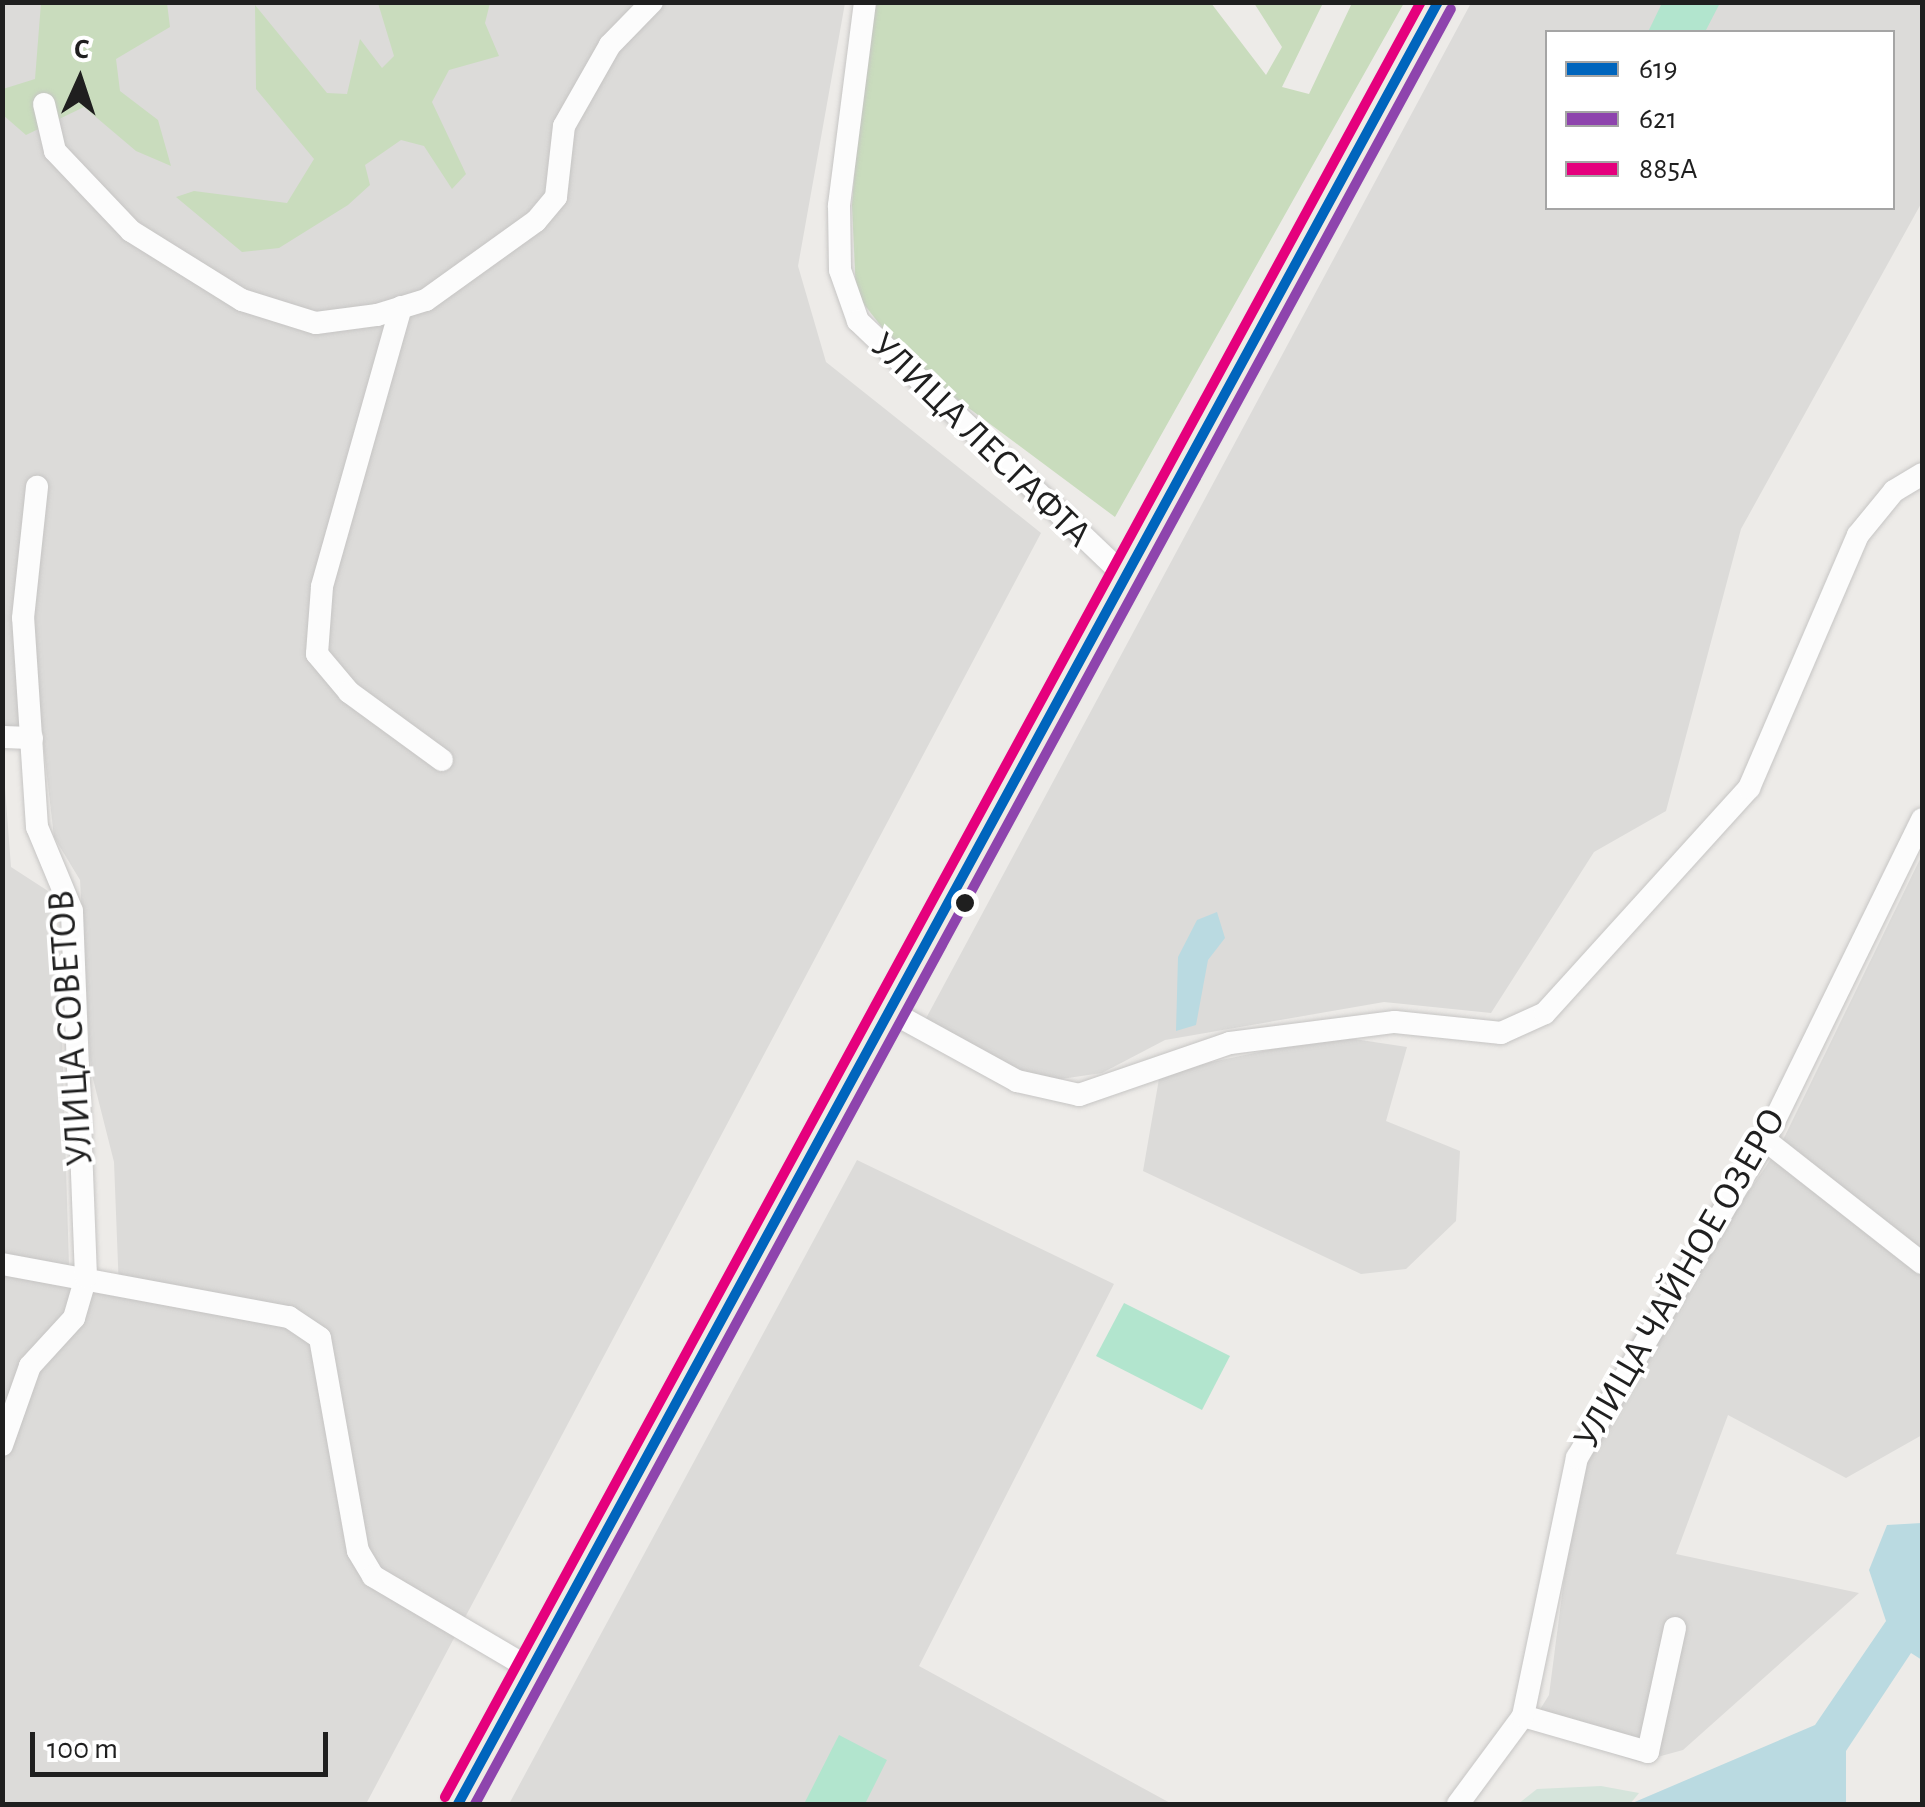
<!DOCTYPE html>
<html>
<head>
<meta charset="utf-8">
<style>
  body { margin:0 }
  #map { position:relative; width:1925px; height:1807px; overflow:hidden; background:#edebe8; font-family:"Alegreya Sans",sans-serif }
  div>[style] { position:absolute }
  .residential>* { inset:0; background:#dcdbd9 }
  .forest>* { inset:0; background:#c9dcbd }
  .wetland>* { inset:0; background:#d5e4db }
  .pitch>* { inset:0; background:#b2e5ce }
  .water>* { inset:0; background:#badae1 }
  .roads { filter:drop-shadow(0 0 2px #c6c5c4) drop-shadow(0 0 2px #c6c5c4) }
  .minor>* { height:22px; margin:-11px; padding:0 11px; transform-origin:11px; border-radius:11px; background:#fcfcfc }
  .major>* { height:30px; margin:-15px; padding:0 15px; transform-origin:15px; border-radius:15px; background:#f0ebe5 }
  .bus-1>* { height:10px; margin:-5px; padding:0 5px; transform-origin:5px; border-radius:5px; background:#0065bd }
  .bus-2>* { height:10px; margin:-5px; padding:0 5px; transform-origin:5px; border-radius:5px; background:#8e44ad }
  .bus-3>* { height:10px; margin:-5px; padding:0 5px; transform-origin:5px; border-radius:5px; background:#e5007d }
  .dots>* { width:28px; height:28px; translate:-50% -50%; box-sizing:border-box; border:5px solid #fff; border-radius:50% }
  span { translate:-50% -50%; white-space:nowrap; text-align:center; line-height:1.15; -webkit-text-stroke:8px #fff; paint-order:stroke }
  .street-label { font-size:38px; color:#1f1f1f }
  .frame { position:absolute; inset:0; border:5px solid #1f1f1f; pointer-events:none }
  .legend { position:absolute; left:1545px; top:30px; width:350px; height:180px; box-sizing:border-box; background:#fff; border:2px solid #a5a5a5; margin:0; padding:12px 18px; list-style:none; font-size:30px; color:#1f1f1f }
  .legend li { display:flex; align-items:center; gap:20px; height:50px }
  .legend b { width:50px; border:2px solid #a5a5a5 }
  .north { position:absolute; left:30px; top:30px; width:100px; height:100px; -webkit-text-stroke:8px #fff; paint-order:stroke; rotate:3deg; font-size:28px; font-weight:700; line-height:40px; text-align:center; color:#1f1f1f }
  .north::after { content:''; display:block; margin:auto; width:35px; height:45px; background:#1f1f1f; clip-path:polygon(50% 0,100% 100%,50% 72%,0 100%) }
  .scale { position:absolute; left:30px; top:1732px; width:298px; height:45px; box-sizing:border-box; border:5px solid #1f1f1f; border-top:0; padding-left:12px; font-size:30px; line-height:35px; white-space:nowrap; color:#1f1f1f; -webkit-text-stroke:8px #fff; paint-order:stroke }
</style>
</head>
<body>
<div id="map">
  <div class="residential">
    <i style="clip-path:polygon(3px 3px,845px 3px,798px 266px,826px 362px,1041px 533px,366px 1804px,3px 1804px,3px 1274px,119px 1290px,114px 1162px,91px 1071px,80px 880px,54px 837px,42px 733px,3px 731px)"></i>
    <i style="clip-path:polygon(evenodd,1471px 3px,1922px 3px,1922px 202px,1741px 529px,1666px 811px,1594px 852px,1491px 1013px,1384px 1002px,1165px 1040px,1102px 1073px,1040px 1082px,923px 1024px,1471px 3px,1548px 32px,1892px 32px,1892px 208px,1548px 208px,1548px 32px)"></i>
    <i style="clip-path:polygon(2px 748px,11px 867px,48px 891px,59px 938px,69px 1265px,3px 1255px)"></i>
    <i style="clip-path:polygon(1922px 855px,1922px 1435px,1846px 1478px,1728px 1415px,1676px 1554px,1859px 1593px,1683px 1750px,1639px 1762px,1529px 1727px,1549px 1695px,1577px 1479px,1636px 1355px,1780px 1146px)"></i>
    <i style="clip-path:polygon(1334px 1036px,1407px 1047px,1386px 1121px,1460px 1151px,1456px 1221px,1406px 1269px,1361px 1274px,1143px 1171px,1160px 1073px)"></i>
    <i style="clip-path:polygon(857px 1160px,1114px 1284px,919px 1666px,1172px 1804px,509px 1804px)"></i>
  </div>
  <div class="forest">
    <i style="clip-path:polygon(41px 3px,167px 3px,170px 27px,116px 59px,120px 91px,158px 120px,171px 166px,136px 151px,84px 107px,26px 135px,3px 115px,3px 89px,35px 79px)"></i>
    <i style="clip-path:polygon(378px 3px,490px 3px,485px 23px,499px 56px,449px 70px,432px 102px,466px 174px,452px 189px,424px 146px,401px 140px,365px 165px,370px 185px,348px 205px,279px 248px,242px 252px,176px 197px,194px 191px,287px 203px,314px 159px,256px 89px,255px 5px,327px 93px,347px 94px,360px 39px,382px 68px,394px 56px)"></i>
    <i style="clip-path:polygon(877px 3px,1211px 3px,1266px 75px,1282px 47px,1254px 3px,1323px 3px,1282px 87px,1309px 94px,1352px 3px,1404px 3px,1115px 517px,912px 366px,856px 294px,852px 205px,864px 48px)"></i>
  </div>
  <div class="wetland">
    <i style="clip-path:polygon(1601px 1786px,1639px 1793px,1630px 1804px,1518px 1804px,1537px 1789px)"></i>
  </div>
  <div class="pitch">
    <i style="clip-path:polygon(1662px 3px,1662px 2px,1720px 3px,1705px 32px,1648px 32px)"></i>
    <i style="clip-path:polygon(1124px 1303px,1230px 1356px,1202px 1410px,1096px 1356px)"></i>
    <i style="clip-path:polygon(839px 1735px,887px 1760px,865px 1804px,804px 1804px)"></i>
  </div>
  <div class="water">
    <i style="clip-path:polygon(1217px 912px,1225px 938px,1208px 960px,1196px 1025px,1176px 1031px,1178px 957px,1197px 920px)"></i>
    <i style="clip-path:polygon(1922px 1523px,1922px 1660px,1911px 1653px,1846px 1751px,1846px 1804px,1630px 1804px,1815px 1725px,1886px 1621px,1869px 1570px,1887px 1525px)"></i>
  </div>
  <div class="roads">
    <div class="minor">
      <i style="left:865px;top:2px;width:206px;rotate:97.3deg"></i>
      <i style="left:839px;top:206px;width:64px;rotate:89.1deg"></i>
      <i style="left:840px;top:270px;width:54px;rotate:70.6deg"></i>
      <i style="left:858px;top:321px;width:365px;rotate:43.7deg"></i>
      <i style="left:44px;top:104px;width:48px;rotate:76.8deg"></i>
      <i style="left:55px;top:151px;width:110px;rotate:46.5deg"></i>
      <i style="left:131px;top:231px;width:131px;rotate:31.9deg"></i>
      <i style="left:242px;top:300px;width:77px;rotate:17.3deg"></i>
      <i style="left:316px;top:323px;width:62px;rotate:-7.5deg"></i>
      <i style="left:377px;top:315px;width:51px;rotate:-17deg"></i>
      <i style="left:426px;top:300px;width:135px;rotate:-35.7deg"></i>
      <i style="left:536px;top:221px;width:31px;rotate:-50deg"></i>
      <i style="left:556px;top:197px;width:71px;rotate:-83.6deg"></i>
      <i style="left:564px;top:126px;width:93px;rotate:-60.4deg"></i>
      <i style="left:610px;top:45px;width:60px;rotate:-45.7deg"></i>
      <i style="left:401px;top:307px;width:291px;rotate:105.8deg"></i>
      <i style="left:322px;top:587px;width:67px;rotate:94.3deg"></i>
      <i style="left:317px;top:654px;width:50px;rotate:49.9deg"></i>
      <i style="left:349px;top:692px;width:115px;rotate:36.2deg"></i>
      <i style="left:2px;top:737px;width:30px;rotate:2deg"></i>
      <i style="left:884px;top:1008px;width:152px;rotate:28.8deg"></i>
      <i style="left:1017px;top:1081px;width:64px;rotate:12.7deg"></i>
      <i style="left:1079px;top:1095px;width:160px;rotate:-19deg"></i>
      <i style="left:1230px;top:1043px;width:166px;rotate:-7.3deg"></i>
      <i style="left:1395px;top:1022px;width:107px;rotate:5.9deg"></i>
      <i style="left:1501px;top:1033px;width:48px;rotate:-24.4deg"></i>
      <i style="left:1545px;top:1013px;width:304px;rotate:-47.8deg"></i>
      <i style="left:1749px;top:788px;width:275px;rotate:-66.7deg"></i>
      <i style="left:1858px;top:535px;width:57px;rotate:-50.7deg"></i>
      <i style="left:1894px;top:491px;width:33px;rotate:-31deg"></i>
      <i style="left:1765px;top:1140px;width:199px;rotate:38.1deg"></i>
      <i style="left:2px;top:1264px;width:292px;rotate:10.5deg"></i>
      <i style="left:289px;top:1317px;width:37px;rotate:34deg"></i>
      <i style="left:320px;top:1338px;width:216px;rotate:79.9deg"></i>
      <i style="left:358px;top:1551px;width:29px;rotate:59deg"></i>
      <i style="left:373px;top:1576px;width:183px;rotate:30.5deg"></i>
      <i style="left:2px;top:1445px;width:84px;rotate:-70.5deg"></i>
      <i style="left:30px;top:1366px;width:65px;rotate:-47.5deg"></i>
      <i style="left:74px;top:1318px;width:43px;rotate:-73.7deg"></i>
      <i style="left:86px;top:1277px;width:366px;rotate:-92.2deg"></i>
      <i style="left:72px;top:911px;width:91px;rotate:-112.6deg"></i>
      <i style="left:37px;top:827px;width:209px;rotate:-93.8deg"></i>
      <i style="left:23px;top:618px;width:132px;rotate:-83.9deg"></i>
      <i style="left:1523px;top:1716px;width:130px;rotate:16.1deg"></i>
      <i style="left:1648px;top:1752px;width:127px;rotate:-77.7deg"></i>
      <i style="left:1458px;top:1804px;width:109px;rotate:-53.5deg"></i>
      <i style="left:1523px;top:1716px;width:264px;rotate:-78.2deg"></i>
      <i style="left:1577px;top:1458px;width:369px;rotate:-59.4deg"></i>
      <i style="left:1765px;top:1140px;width:357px;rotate:-63.9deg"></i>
    </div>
    <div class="major">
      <i style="left:458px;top:1804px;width:2051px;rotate:-61.46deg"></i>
    </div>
  </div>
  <div class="bus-1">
    <i style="left:458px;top:1804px;width:2051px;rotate:-61.46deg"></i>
  </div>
  <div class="bus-2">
    <i style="left:475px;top:1804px;width:2043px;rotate:-61.47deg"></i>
  </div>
  <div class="bus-3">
    <i style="left:445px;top:1797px;width:2043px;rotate:-61.47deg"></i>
  </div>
  <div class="dots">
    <i style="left:965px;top:903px;background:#1f1f1f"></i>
  </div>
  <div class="street-label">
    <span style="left:980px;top:441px;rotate:44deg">УЛИЦА ЛЕСГАФТА</span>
    <span style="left:72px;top:1028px;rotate:-94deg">УЛИЦА СОВЕТОВ</span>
    <span style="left:1681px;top:1279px;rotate:-60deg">УЛИЦА ЧАЙНОЕ ОЗЕРО</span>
  </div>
  <div class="frame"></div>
  <ul class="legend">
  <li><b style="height:12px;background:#0065bd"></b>619</li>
  <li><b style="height:12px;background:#8e44ad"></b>621</li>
  <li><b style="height:12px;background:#e5007d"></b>885А</li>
  </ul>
  <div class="north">С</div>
  <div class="scale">100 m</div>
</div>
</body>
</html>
